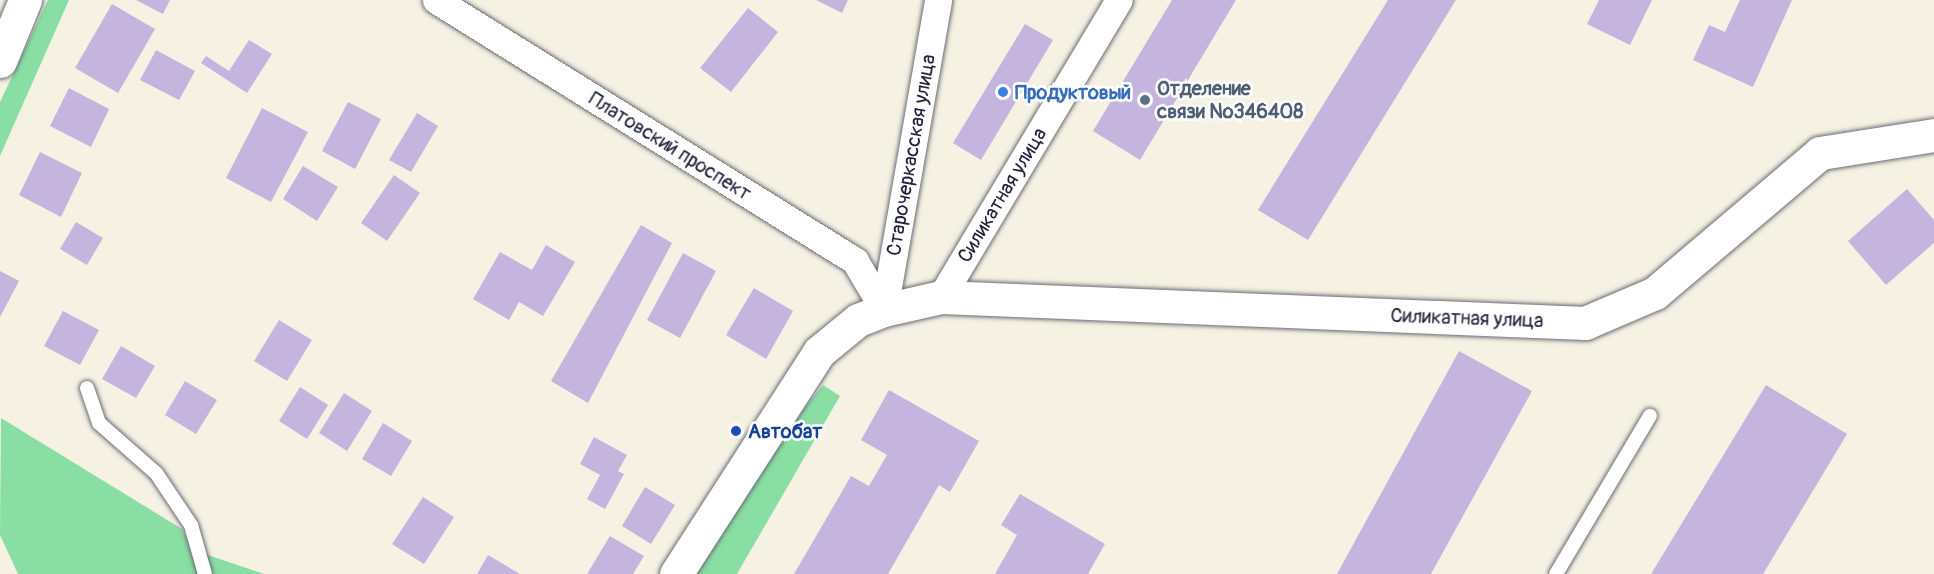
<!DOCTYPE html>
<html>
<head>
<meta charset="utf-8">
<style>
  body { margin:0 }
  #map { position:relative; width:1934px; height:574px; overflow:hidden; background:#f5f2e3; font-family:Pangolin,sans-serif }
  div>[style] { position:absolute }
  .green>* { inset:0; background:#89dfa3 }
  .building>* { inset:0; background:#c5b5de }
  .roads { filter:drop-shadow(0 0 2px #6c6b76) drop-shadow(0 0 2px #6c6b76) }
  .lane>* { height:14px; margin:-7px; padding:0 7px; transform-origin:7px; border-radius:7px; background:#fff }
  .street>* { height:27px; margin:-13.5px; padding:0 13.5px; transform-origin:13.5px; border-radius:13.5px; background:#fff }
  .secondary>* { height:33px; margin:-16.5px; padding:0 16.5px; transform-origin:16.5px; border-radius:16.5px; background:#fff }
  .dots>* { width:16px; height:16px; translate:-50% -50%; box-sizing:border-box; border:3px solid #fff; border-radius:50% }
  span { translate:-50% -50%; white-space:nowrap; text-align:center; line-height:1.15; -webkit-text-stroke:5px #fff; paint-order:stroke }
  .service-label { font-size:20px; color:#4e5e75; font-weight:700 }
  .left { translate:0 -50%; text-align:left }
  .shop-label { font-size:20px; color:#366cbe; font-weight:700 }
  .street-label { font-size:20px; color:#22223b }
  .transit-label { font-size:20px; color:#164399; font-weight:700 }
</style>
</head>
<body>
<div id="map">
  <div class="green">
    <i style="clip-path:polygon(48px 0,69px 0,0 156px,0 102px)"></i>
    <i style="clip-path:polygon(823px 385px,840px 396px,737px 574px,692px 574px,765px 456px)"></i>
    <i style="clip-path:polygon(1px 418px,182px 529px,193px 550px,264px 574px,18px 574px,0 535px)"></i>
  </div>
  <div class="building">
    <i style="clip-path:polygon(136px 0,170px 0,163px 14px)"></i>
    <i style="clip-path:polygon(816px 0,848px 0,842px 13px)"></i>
    <i style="clip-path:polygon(1172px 0,1236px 0,1140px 160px,1093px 131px)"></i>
    <i style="clip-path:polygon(1388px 0,1456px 0,1308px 240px,1258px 210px)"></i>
    <i style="clip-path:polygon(1599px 0,1652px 0,1630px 45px,1587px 24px)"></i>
    <i style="clip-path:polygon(1740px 0,1792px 0,1753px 87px,1693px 60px,1709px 25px,1725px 32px)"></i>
    <i style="clip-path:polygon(112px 4px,155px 29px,118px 93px,75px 68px)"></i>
    <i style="clip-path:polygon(748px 8px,778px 32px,731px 92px,700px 68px)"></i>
    <i style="clip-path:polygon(1025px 24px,1053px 40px,981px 160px,953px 143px)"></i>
    <i style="clip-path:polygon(249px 40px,272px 54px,247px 93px,201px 63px,206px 56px,229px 71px)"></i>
    <i style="clip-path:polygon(156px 50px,195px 71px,179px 100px,140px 80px)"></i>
    <i style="clip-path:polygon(69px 88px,109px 109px,91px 147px,50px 126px)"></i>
    <i style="clip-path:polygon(348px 102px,381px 119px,355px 169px,322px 151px)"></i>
    <i style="clip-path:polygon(262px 108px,308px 132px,271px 202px,226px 178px)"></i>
    <i style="clip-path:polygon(417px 113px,438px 126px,411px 172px,389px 160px)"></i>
    <i style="clip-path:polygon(40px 152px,82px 173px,61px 217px,19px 195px)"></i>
    <i style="clip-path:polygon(303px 166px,338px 187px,317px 221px,283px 199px)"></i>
    <i style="clip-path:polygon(394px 175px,420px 193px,387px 241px,361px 223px)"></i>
    <i style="clip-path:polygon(1907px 189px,1934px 220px,1934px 243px,1886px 285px,1848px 241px)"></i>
    <i style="clip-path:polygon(76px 222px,103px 238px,87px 265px,60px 249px)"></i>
    <i style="clip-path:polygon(641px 225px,672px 243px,588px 403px,551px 381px)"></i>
    <i style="clip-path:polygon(546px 245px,575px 262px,543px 316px,519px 302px,509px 320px,473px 299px,500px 252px,532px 270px)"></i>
    <i style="clip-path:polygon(683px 253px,716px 271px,680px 338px,647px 320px)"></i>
    <i style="clip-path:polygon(0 271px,19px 281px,0 317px)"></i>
    <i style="clip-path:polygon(754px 288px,793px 311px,766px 359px,726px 335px)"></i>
    <i style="clip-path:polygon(63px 311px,99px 330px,80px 365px,44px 346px)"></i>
    <i style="clip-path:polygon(279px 320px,312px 340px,287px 381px,254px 361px)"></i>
    <i style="clip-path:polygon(121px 346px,155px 366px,136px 398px,102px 379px)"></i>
    <i style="clip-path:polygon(1459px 351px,1532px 391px,1431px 574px,1337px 574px)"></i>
    <i style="clip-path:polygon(185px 381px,217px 400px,196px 434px,165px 415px)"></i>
    <i style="clip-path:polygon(1766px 385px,1847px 434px,1763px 574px,1651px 574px)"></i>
    <i style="clip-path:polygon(300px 387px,328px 405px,307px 439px,279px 421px)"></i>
    <i style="clip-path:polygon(889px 390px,979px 441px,950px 492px,939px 485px,888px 574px,794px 574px,851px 476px,869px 486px,887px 455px,861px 440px)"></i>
    <i style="clip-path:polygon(344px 393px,372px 411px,347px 451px,319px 433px)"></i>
    <i style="clip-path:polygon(383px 423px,412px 441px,391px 476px,362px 459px)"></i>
    <i style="clip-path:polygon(594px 437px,627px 455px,618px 471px,624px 474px,605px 509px,587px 499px,600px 475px,580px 464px)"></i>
    <i style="clip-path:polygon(645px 487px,675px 505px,651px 544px,622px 526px)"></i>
    <i style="clip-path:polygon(1020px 494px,1105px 544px,1088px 574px,995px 574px,1017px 535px,1001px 525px)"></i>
    <i style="clip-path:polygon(423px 497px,454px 517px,424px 564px,392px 544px)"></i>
    <i style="clip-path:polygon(610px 536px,644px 556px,633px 574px,587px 574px)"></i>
    <i style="clip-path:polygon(488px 555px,520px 574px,477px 574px)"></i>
  </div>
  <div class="roads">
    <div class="lane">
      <i style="left:87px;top:388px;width:37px;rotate:71deg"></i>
      <i style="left:99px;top:423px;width:76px;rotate:41.3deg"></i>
      <i style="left:156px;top:473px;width:63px;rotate:56.1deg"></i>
      <i style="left:191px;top:525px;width:51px;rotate:74.1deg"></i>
      <i style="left:1556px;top:574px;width:184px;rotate:-59.3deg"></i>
    </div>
    <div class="street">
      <i style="left:436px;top:0;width:494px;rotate:31.9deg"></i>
      <i style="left:855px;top:261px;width:57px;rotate:59.4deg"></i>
      <i style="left:941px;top:297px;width:346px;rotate:-59.1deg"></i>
      <i style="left:884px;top:310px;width:315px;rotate:-80.1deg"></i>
    </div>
    <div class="secondary">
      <i style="left:0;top:61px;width:66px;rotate:-67.7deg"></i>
      <i style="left:676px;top:574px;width:264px;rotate:-57.2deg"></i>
      <i style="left:819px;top:352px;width:50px;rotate:-39.4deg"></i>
      <i style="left:858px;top:320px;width:28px;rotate:-21deg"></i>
      <i style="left:884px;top:310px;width:58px;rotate:-12.8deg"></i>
      <i style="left:941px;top:297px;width:645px;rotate:2.31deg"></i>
      <i style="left:1585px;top:323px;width:76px;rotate:-23.2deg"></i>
      <i style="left:1655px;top:293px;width:216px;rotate:-40.3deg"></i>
      <i style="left:1820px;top:153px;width:115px;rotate:-9deg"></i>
    </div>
  </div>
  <div class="dots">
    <i style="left:1003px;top:92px;background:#3f7fe0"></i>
    <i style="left:1145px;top:100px;background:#5c6f8a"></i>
    <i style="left:736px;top:431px;background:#1a4fb4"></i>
  </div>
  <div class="service-label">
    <span class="left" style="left:1157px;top:100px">Отделение<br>связи №346408</span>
  </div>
  <div class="shop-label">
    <span class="left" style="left:1015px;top:92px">Продуктовый</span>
  </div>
  <div class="street-label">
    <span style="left:670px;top:146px;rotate:32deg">Платовский проспект</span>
    <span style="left:911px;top:155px;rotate:-80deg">Старочеркасская улица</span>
    <span style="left:1002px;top:195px;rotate:-59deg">Силикатная улица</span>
    <span style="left:1467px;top:318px;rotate:2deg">Силикатная улица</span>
  </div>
  <div class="transit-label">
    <span class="left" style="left:748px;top:431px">Автобат</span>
  </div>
</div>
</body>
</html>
